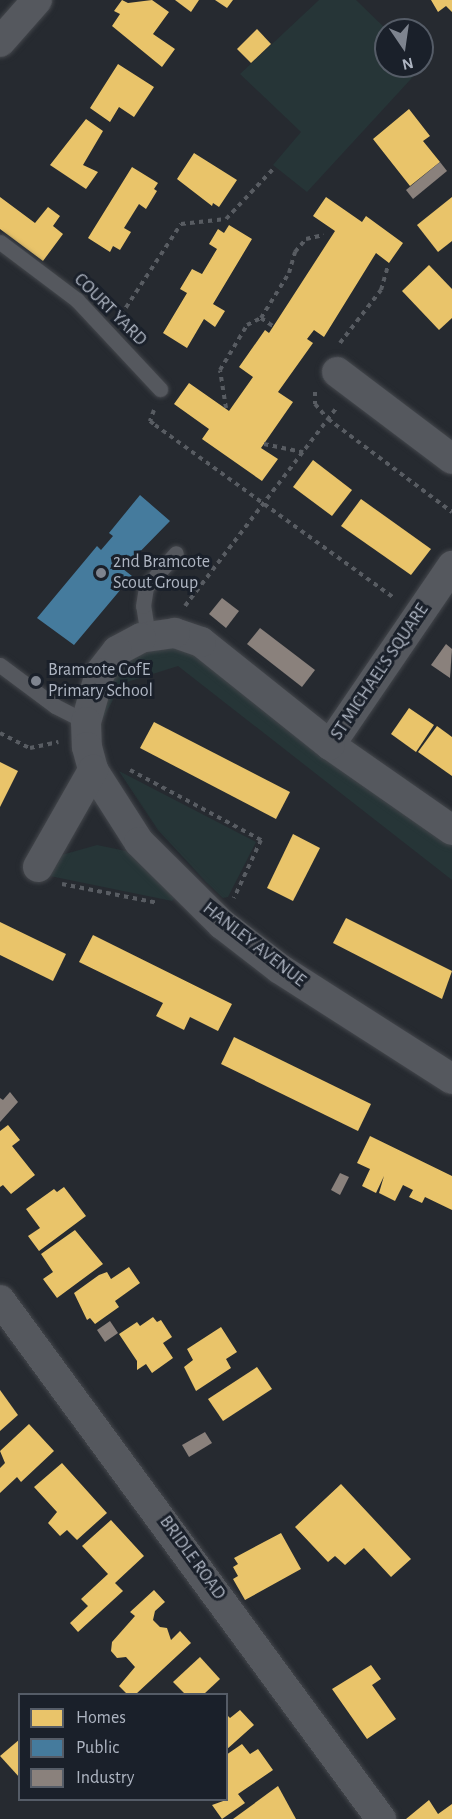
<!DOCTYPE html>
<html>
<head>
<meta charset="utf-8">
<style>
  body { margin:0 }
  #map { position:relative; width:452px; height:1819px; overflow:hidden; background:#262a30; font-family:"Alegreya Sans",sans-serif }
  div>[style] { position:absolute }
  .green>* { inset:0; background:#263537 }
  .homes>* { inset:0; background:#e9c46a }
  .public>* { inset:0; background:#457b9d }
  .industry>* { inset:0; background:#8a817c }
  .path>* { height:4px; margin-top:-2px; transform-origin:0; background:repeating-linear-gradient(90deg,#585c62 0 4.5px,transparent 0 9px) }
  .roads { filter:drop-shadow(0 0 2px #43464b) drop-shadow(0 0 2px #43464b) }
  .lane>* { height:15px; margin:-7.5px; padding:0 7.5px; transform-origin:7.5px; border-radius:7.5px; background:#55585e }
  .street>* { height:30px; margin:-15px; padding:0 15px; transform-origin:15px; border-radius:15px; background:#55585e }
  .dots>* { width:16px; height:16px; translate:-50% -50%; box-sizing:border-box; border:3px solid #1a202a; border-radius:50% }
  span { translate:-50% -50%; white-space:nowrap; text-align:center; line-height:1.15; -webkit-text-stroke:6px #1a202a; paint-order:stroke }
  .street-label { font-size:18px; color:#aeb5c2 }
  .poi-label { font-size:18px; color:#aeb5c2 }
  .left { translate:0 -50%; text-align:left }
  .legend { position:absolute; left:18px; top:1693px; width:210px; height:108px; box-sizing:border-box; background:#1a202a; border:2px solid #555c67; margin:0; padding:8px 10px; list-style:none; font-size:18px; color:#aeb5c2 }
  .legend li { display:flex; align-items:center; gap:12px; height:30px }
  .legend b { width:30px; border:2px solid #555c67 }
  .north { position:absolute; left:374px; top:18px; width:60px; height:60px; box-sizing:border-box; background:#1a202a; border:2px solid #555c67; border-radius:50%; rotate:167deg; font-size:16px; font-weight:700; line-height:24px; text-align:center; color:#aeb5c2 }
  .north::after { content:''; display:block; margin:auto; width:21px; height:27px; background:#7e848f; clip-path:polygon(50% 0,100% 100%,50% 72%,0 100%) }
</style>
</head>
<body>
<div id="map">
  <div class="green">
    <i style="clip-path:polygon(319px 0,356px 0,387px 30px,386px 66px,422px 67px,307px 192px,273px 165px,301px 132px,240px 74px)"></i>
    <i style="clip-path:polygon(172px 646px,189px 651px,452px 844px,452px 880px,178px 666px,121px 684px,102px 721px,98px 719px,118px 666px,138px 653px)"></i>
    <i style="clip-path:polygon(119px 771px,256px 842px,228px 897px,223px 898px,206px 882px,158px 830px)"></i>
    <i style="clip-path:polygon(97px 845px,126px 851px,176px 896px,172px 901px,45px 875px,58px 856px)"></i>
  </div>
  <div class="homes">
    <i style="clip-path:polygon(122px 0,128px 3px,152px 0,169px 12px,153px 34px,175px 49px,162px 67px,112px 26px,120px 14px,114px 11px)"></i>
    <i style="clip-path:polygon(175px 0,199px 0,191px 12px)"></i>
    <i style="clip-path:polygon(215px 0,233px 0,227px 8px)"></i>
    <i style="clip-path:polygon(431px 0,452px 0,452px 12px,446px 6px,438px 12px)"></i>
    <i style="clip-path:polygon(257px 29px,271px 44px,251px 63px,237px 49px)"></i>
    <i style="clip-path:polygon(118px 64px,154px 87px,134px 117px,119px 107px,110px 122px,90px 108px)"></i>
    <i style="clip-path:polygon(409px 109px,430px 136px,423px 141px,440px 162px,410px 186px,373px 139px)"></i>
    <i style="clip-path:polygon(86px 119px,103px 131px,83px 165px,98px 172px,86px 189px,50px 165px)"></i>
    <i style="clip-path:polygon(194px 153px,237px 180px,219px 207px,213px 203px,212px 206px,177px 179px)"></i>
    <i style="clip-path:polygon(132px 167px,158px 183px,154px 189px,157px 191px,146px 209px,139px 204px,124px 228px,131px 232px,120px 250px,113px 246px,110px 252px,88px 238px)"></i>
    <i style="clip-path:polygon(0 197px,35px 223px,48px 207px,60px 216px,53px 226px,63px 234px,43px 261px,0 229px)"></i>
    <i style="clip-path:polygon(326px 197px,362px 222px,366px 216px,403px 243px,389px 263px,376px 253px,324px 337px,314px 330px,307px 339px,313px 343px,278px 392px,293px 402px,261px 448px,278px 459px,262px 481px,202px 439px,209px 429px,174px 404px,189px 383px,229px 411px,253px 377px,239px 367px,265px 330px,269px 333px,335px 231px,313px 216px)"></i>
    <i style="clip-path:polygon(452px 197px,452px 241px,438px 252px,417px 225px)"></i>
    <i style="clip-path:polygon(229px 225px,252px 239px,213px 304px,225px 311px,215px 327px,204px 319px,187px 348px,163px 333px,187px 293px,180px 289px,192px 269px,202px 274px,217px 249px,209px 244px,218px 229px,224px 233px)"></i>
    <i style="clip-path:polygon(429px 265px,452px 289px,452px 318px,439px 330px,402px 291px)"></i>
    <i style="clip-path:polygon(313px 460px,352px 490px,332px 516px,293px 487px)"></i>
    <i style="clip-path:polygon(361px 499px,431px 549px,411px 575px,341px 526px)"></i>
    <i style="clip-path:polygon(409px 708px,434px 725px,416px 752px,391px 734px)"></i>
    <i style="clip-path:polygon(154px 722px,290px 792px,276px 819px,140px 748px)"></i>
    <i style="clip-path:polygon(437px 726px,452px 737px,452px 776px,418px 752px)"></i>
    <i style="clip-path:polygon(0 762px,18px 771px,0 807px)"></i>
    <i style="clip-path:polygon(293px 834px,320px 848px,293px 901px,267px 888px)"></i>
    <i style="clip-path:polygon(346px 918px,452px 971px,442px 999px,333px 943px)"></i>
    <i style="clip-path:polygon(0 922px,66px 954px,53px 981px,0 955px)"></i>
    <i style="clip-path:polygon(93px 935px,232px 1004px,218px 1031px,190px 1017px,184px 1030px,156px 1016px,163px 1003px,79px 962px)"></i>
    <i style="clip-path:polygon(234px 1037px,371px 1104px,358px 1131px,221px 1064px)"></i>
    <i style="clip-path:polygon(8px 1125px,20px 1140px,12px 1146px,35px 1175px,11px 1194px,3px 1185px,0 1187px,0 1131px)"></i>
    <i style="clip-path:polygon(370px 1136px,452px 1176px,452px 1210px,425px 1197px,422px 1203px,409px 1197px,413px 1190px,403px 1185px,395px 1201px,379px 1193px,384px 1176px,376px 1193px,362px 1186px,370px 1169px,357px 1163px)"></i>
    <i style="clip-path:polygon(64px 1187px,86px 1216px,39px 1251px,28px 1236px,40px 1228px,26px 1209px,54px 1189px,57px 1192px)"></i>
    <i style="clip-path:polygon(75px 1230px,103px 1264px,57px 1298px,43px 1279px,53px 1272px,41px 1254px)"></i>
    <i style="clip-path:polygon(129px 1267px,140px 1283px,115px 1301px,119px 1307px,95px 1324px,90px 1318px,87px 1320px,74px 1293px,99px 1275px,107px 1272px,111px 1279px)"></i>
    <i style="clip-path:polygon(153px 1317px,157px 1322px,161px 1320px,172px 1337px,163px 1343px,173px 1358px,152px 1373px,146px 1364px,137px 1370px,137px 1361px,119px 1334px,137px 1322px,140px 1326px)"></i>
    <i style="clip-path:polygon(221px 1327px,237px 1352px,226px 1359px,231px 1368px,196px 1391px,184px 1367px,193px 1360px,187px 1349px)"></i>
    <i style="clip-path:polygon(257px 1367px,272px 1389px,223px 1421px,208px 1399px)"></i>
    <i style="clip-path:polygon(0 1390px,18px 1415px,0 1431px)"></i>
    <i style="clip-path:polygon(29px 1424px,54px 1451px,21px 1482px,17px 1477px,0 1493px,0 1468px,5px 1463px,0 1451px)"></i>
    <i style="clip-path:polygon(62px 1463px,107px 1513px,77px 1540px,67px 1530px,60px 1536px,48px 1523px,57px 1512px,34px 1487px)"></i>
    <i style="clip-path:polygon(341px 1484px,411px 1559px,391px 1577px,364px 1548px,345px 1565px,335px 1556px,328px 1562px,295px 1527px)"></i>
    <i style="clip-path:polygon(111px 1520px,144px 1556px,115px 1583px,123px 1591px,78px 1632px,70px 1623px,88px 1606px,81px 1599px,108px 1574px,82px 1546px)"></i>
    <i style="clip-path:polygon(281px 1533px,301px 1569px,245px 1600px,233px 1579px,238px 1576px,233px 1567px,238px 1564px,234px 1558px)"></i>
    <i style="clip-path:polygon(154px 1590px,165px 1602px,155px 1611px,153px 1620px,160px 1627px,167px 1628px,171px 1640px,180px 1631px,191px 1643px,136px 1694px,127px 1694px,119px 1686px,135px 1667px,126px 1657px,117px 1658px,111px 1651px,112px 1642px,135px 1616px,130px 1612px)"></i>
    <i style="clip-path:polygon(200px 1657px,220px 1679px,204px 1694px,185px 1694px,173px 1682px)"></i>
    <i style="clip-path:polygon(371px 1665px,381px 1679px,372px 1685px,396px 1719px,367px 1739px,332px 1689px)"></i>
    <i style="clip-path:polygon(240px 1710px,254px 1725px,226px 1750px,226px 1714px,230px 1718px)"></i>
    <i style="clip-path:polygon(20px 1739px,20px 1778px,0 1756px)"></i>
    <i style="clip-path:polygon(242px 1744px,250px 1754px,258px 1749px,273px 1770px,238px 1794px,245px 1803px,222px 1819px,212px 1805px,226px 1800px,226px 1755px)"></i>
    <i style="clip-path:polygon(278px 1786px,296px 1819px,233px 1819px)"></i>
    <i style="clip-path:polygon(429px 1800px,438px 1814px,452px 1804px,452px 1819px,406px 1819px)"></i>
  </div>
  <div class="public">
    <i style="clip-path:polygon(140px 495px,170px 521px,123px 569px,132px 576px,74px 645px,37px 618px,97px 546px,101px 550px,113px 536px,109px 533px)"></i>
  </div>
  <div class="industry">
    <i style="clip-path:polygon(440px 162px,447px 171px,413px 199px,406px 190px)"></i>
    <i style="clip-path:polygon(222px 598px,239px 611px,226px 628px,209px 614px)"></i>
    <i style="clip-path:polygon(260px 628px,315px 670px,302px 687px,247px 644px)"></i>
    <i style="clip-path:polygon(446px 644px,452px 649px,450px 678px,431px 665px)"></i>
    <i style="clip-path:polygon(10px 1092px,18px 1102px,0 1122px,0 1098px,3px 1100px)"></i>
    <i style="clip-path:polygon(340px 1173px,349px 1177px,340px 1195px,331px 1190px)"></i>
    <i style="clip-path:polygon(110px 1321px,118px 1333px,105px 1342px,97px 1330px)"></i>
    <i style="clip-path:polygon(205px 1432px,212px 1443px,189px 1457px,182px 1445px)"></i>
  </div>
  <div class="path">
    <i style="left:121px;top:315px;width:109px;rotate:-56.6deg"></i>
    <i style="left:181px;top:224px;width:45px;rotate:-6.3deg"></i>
    <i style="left:226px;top:219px;width:71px;rotate:-46.7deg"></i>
    <i style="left:261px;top:318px;width:14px;rotate:34deg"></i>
    <i style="left:340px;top:343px;width:67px;rotate:-52.3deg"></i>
    <i style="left:381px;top:290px;width:25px;rotate:-74deg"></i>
    <i style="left:315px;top:392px;width:12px;rotate:90deg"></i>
    <i style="left:315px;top:404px;width:20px;rotate:49deg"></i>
    <i style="left:328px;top:419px;width:155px;rotate:36.9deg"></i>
    <i style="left:226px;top:408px;width:38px;rotate:-99deg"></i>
    <i style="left:220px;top:370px;width:52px;rotate:-59deg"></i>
    <i style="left:247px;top:325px;width:16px;rotate:-27deg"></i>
    <i style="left:261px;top:318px;width:53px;rotate:-58.1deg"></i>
    <i style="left:289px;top:273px;width:22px;rotate:-74deg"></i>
    <i style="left:295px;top:252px;width:17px;rotate:-50deg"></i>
    <i style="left:306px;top:239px;width:18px;rotate:-13deg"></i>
    <i style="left:154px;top:410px;width:12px;rotate:110deg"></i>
    <i style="left:150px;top:421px;width:6px;rotate:39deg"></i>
    <i style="left:155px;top:425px;width:295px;rotate:35.9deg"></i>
    <i style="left:264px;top:444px;width:40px;rotate:12deg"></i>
    <i style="left:185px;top:606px;width:250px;rotate:-52.6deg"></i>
    <i style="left:0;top:733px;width:34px;rotate:27deg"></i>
    <i style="left:30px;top:748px;width:29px;rotate:-12deg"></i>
    <i style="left:130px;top:770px;width:149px;rotate:28.1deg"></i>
    <i style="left:261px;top:840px;width:64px;rotate:115deg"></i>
    <i style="left:62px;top:884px;width:98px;rotate:11.2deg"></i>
  </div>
  <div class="roads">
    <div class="lane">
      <i style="left:0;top:242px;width:96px;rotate:37deg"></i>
      <i style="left:77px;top:300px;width:122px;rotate:47deg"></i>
      <i style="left:148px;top:636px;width:30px;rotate:-99deg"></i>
      <i style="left:143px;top:606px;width:19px;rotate:-81deg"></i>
      <i style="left:146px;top:587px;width:45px;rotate:-48.6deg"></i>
      <i style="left:0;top:665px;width:69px;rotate:36.7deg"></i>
      <i style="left:55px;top:706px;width:35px;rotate:27deg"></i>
    </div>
    <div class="street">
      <i style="left:0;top:42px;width:56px;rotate:-48.6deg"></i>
      <i style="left:337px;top:372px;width:144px;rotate:37.1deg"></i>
      <i style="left:330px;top:745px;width:217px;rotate:-55.7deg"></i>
      <i style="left:452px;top:830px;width:149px;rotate:-145.1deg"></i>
      <i style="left:330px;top:745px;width:165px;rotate:-141.4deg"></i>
      <i style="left:201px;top:642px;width:28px;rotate:-161deg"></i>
      <i style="left:175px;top:633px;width:34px;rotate:172deg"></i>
      <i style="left:141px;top:638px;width:27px;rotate:152deg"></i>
      <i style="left:117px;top:651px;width:28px;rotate:128deg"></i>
      <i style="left:100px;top:673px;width:51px;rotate:105.9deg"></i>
      <i style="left:86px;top:722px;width:25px;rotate:88deg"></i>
      <i style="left:87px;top:747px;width:24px;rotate:75deg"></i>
      <i style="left:93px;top:770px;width:85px;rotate:57.4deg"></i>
      <i style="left:139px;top:842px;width:117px;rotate:44.7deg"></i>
      <i style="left:222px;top:924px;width:73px;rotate:37.8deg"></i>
      <i style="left:280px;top:969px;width:204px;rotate:32.6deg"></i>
      <i style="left:38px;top:867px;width:112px;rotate:-60.4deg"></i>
      <i style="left:0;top:1300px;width:644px;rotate:53.72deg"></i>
    </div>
  </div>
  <div class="dots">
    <i style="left:101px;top:573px;background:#7e848f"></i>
    <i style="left:36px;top:681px;background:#7e848f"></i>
  </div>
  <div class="street-label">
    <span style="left:110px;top:310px;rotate:45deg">COURT YARD</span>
    <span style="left:380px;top:672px;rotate:-56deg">ST MICHAEL'S SQUARE</span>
    <span style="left:254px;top:945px;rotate:38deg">HANLEY AVENUE</span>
    <span style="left:192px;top:1558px;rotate:54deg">BRIDLE ROAD</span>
  </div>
  <div class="poi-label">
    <span class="left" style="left:113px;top:573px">2nd Bramcote<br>Scout Group</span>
    <span class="left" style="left:48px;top:681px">Bramcote CofE<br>Primary School</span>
  </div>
  <ul class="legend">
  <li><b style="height:16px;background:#e9c46a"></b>Homes</li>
  <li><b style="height:16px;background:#457b9d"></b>Public</li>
  <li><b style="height:16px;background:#8a817c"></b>Industry</li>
  </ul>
  <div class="north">N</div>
</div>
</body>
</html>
